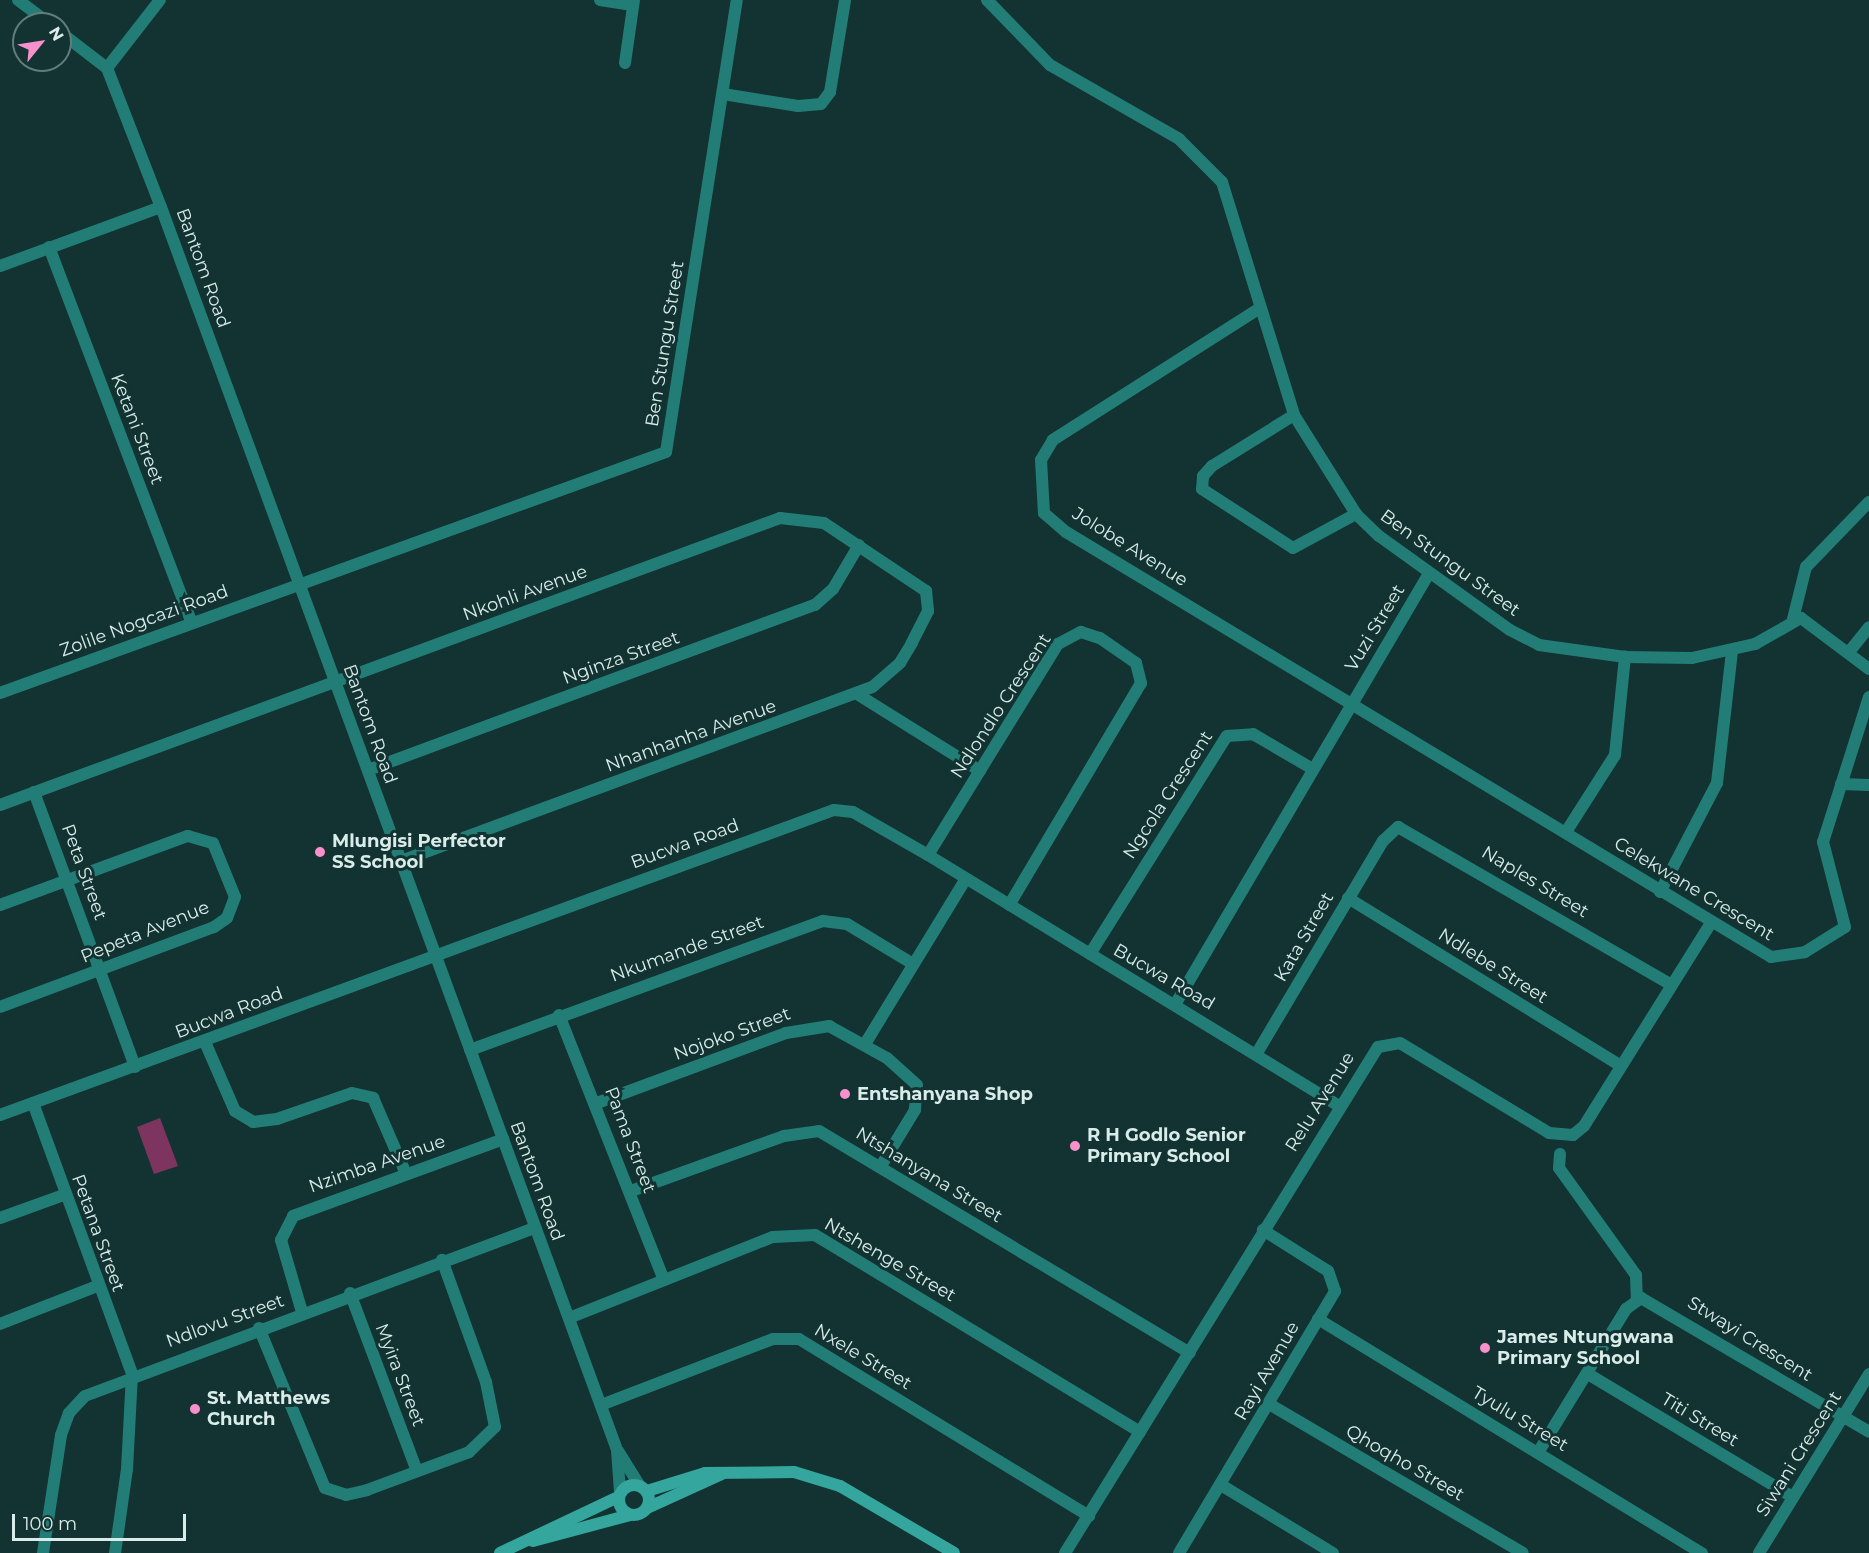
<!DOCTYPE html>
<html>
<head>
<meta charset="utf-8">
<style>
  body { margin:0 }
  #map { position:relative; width:1869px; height:1553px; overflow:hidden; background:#123331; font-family:Montserrat,sans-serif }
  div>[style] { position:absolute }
  .green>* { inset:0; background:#7d355f }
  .street>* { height:12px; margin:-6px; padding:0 6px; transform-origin:6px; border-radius:6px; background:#237d77 }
  .secondary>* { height:12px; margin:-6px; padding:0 6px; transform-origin:6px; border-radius:6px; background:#34a69e }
  .secondary>.ring { margin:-6px; padding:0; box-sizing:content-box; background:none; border:12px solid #34a69e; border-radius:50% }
  .dots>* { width:16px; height:16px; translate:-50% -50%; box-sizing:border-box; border:3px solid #123331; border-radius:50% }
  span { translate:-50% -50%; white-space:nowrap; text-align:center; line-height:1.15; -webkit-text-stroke:6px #123331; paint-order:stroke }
  .street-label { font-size:18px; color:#daecea }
  .poi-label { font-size:18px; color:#daecea; font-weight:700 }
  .left { translate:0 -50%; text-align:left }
  .north { position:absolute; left:12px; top:12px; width:60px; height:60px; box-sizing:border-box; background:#123331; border:2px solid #627d7b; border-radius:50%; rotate:60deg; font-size:16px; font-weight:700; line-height:24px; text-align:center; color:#daecea }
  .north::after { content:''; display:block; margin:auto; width:21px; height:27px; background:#f890cb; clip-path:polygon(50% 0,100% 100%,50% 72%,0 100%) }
  .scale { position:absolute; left:12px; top:1514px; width:174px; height:27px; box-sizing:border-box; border:3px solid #daecea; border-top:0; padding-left:8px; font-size:18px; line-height:21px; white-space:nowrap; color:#daecea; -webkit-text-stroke:4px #123331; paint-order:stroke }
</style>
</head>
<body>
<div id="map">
  <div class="green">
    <i style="clip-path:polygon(160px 1118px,178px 1166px,154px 1174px,137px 1127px)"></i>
  </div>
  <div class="street">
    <i style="left:18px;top:0;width:40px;rotate:37deg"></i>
    <i style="left:600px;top:0;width:33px;rotate:9deg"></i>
    <i style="left:987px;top:0;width:91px;rotate:45.9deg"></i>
    <i style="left:1050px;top:65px;width:149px;rotate:29.8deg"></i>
    <i style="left:1179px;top:139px;width:61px;rotate:45deg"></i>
    <i style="left:1222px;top:182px;width:244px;rotate:72.8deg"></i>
    <i style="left:1294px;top:415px;width:117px;rotate:57.9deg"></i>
    <i style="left:1356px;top:514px;width:32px;rotate:44deg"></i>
    <i style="left:1379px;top:536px;width:161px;rotate:35.7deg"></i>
    <i style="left:1510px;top:630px;width:33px;rotate:27deg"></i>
    <i style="left:1539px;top:645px;width:87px;rotate:7.9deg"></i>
    <i style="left:1625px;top:657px;width:67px;rotate:0.9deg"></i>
    <i style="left:1692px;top:658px;width:65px;rotate:-12.5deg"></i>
    <i style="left:1755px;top:644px;width:53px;rotate:-29.5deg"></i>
    <i style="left:1801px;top:618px;width:85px;rotate:36.9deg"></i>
    <i style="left:60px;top:32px;width:59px;rotate:37.5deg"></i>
    <i style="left:107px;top:68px;width:149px;rotate:68.8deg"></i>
    <i style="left:161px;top:207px;width:1324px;rotate:69.85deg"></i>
    <i style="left:617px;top:1450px;width:42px;rotate:85.9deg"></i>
    <i style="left:625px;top:63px;width:64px;rotate:-81.9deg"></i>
    <i style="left:107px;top:68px;width:86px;rotate:-52.1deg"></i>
    <i style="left:723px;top:94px;width:76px;rotate:9.1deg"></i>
    <i style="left:798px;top:106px;width:23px;rotate:-5deg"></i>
    <i style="left:821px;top:104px;width:15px;rotate:-53deg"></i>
    <i style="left:830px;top:92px;width:93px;rotate:-80.7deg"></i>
    <i style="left:49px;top:247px;width:402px;rotate:69.2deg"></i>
    <i style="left:0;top:266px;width:171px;rotate:-20.1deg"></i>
    <i style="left:1260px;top:308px;width:246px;rotate:147.5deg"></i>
    <i style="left:1053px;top:440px;width:23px;rotate:121deg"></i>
    <i style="left:1041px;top:460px;width:53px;rotate:86.8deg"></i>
    <i style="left:1044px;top:513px;width:29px;rotate:41deg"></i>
    <i style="left:1066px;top:532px;width:823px;rotate:31.08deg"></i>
    <i style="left:1771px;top:957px;width:34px;rotate:-8deg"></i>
    <i style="left:1805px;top:952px;width:47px;rotate:-32deg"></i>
    <i style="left:1845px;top:927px;width:88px;rotate:-104.5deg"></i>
    <i style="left:1823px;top:842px;width:152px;rotate:-72.4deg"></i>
    <i style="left:1294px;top:415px;width:97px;rotate:148.1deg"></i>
    <i style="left:1212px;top:466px;width:13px;rotate:132deg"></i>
    <i style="left:1203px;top:476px;width:13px;rotate:94deg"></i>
    <i style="left:1202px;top:489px;width:108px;rotate:33deg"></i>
    <i style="left:1293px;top:548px;width:72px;rotate:-28.4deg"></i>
    <i style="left:1793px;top:619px;width:54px;rotate:-76deg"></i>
    <i style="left:1806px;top:567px;width:91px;rotate:-45.9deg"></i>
    <i style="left:1849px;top:652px;width:32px;rotate:-51deg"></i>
    <i style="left:0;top:693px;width:708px;rotate:-19.89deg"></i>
    <i style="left:666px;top:452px;width:458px;rotate:-81.1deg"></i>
    <i style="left:857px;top:694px;width:145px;rotate:32deg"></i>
    <i style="left:368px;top:770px;width:476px;rotate:-20.3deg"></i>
    <i style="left:815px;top:605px;width:24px;rotate:-42deg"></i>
    <i style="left:833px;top:589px;width:51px;rotate:-59.4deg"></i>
    <i style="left:1841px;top:784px;width:28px;rotate:2deg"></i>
    <i style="left:34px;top:792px;width:293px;rotate:69.8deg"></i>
    <i style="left:0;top:805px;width:831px;rotate:-20.2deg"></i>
    <i style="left:780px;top:518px;width:44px;rotate:6.5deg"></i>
    <i style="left:824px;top:523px;width:123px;rotate:33.7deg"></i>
    <i style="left:926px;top:591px;width:20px;rotate:84deg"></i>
    <i style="left:928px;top:611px;width:36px;rotate:117deg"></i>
    <i style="left:912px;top:643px;width:23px;rotate:121deg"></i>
    <i style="left:900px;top:663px;width:37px;rotate:139deg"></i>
    <i style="left:872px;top:687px;width:502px;rotate:159.72deg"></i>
    <i style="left:1566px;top:832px;width:91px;rotate:-57.5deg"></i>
    <i style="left:1615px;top:755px;width:99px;rotate:-84.2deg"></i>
    <i style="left:928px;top:855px;width:248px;rotate:-58.4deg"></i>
    <i style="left:1058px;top:644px;width:26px;rotate:-28deg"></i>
    <i style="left:1081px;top:632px;width:20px;rotate:18deg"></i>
    <i style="left:1100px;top:638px;width:44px;rotate:34.8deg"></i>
    <i style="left:1136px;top:663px;width:21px;rotate:76deg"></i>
    <i style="left:1141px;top:683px;width:258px;rotate:120.7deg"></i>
    <i style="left:1660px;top:892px;width:123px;rotate:-62.4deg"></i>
    <i style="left:1717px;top:783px;width:133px;rotate:-83.5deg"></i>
    <i style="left:1348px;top:898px;width:318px;rotate:31.6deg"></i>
    <i style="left:0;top:905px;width:200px;rotate:-20.2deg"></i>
    <i style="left:188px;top:836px;width:26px;rotate:16deg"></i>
    <i style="left:213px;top:843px;width:58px;rotate:67.8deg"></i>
    <i style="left:235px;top:897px;width:22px;rotate:111deg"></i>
    <i style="left:227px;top:918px;width:16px;rotate:145deg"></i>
    <i style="left:214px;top:927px;width:228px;rotate:159.5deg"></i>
    <i style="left:1090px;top:954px;width:257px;rotate:-57.9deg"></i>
    <i style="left:1227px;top:736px;width:26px;rotate:-4deg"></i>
    <i style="left:1253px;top:734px;width:67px;rotate:30.4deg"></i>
    <i style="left:1176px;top:1003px;width:499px;rotate:-59.5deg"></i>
    <i style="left:559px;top:1015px;width:285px;rotate:68.4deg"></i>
    <i style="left:205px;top:1042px;width:75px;rotate:66.5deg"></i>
    <i style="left:235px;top:1111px;width:21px;rotate:31deg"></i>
    <i style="left:253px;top:1122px;width:24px;rotate:-7deg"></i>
    <i style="left:277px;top:1119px;width:79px;rotate:-19.1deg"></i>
    <i style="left:352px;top:1093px;width:22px;rotate:13deg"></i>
    <i style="left:373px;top:1098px;width:83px;rotate:66.5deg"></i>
    <i style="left:865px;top:1044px;width:192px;rotate:-58.6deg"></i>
    <i style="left:470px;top:1050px;width:376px;rotate:-20.1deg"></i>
    <i style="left:823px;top:921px;width:24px;rotate:7deg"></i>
    <i style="left:847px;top:924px;width:77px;rotate:31.2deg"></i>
    <i style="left:1257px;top:1053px;width:247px;rotate:-59.3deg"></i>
    <i style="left:1383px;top:841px;width:21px;rotate:-43deg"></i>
    <i style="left:1398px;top:827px;width:314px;rotate:30deg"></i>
    <i style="left:33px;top:1103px;width:289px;rotate:69.9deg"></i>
    <i style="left:132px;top:1374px;width:95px;rotate:93deg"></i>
    <i style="left:127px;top:1469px;width:85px;rotate:98.1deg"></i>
    <i style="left:597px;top:1103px;width:202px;rotate:-20.3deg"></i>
    <i style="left:786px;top:1033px;width:44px;rotate:-9.2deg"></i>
    <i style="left:829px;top:1026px;width:66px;rotate:28.9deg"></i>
    <i style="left:887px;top:1058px;width:40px;rotate:42deg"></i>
    <i style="left:917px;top:1085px;width:25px;rotate:95deg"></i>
    <i style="left:915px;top:1110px;width:66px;rotate:121.3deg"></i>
    <i style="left:0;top:1115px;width:888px;rotate:-20.09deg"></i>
    <i style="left:834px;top:810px;width:19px;rotate:6deg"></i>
    <i style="left:853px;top:812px;width:86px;rotate:29.8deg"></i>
    <i style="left:928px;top:855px;width:479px;rotate:31.4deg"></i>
    <i style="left:1560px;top:1154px;width:14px;rotate:94deg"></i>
    <i style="left:1559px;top:1168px;width:132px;rotate:54.3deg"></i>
    <i style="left:1636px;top:1275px;width:24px;rotate:88deg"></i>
    <i style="left:631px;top:1191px;width:163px;rotate:-19.8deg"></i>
    <i style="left:784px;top:1136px;width:35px;rotate:-8deg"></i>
    <i style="left:819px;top:1131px;width:432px;rotate:30.9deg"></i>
    <i style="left:0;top:1218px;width:68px;rotate:-19.8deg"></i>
    <i style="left:350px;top:1293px;width:188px;rotate:69.4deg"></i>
    <i style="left:302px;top:1312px;width:75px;rotate:-106.3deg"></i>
    <i style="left:281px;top:1240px;width:27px;rotate:-63deg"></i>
    <i style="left:293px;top:1216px;width:224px;rotate:-20.1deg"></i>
    <i style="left:569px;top:1318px;width:219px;rotate:-21.7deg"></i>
    <i style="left:773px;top:1237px;width:42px;rotate:-2.7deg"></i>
    <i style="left:815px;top:1235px;width:380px;rotate:31.2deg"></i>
    <i style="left:1318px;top:1319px;width:450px;rotate:31.4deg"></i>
    <i style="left:0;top:1324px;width:104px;rotate:-21.4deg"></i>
    <i style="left:259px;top:1328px;width:173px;rotate:67.6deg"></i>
    <i style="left:325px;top:1488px;width:22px;rotate:18deg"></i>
    <i style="left:346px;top:1495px;width:22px;rotate:-13deg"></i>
    <i style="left:367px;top:1490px;width:109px;rotate:-20.4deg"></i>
    <i style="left:469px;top:1452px;width:36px;rotate:-44deg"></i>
    <i style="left:495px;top:1427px;width:46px;rotate:-101.3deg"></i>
    <i style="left:486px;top:1382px;width:130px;rotate:-109.8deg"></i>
    <i style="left:1588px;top:1374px;width:239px;rotate:31deg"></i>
    <i style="left:1269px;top:1404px;width:294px;rotate:30.4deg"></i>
    <i style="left:601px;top:1405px;width:184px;rotate:-21deg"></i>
    <i style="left:773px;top:1339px;width:26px"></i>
    <i style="left:799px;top:1339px;width:340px;rotate:31.4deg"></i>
    <i style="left:618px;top:1451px;width:40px;rotate:58deg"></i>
    <i style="left:1539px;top:1451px;width:167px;rotate:-58.5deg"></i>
    <i style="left:1626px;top:1309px;width:19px;rotate:-36deg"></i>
    <i style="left:1641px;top:1298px;width:264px;rotate:30.4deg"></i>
    <i style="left:1221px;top:1485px;width:131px;rotate:31.3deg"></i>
    <i style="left:43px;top:1553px;width:119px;rotate:-81.3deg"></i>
    <i style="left:61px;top:1435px;width:23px;rotate:-70deg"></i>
    <i style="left:69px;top:1413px;width:23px;rotate:-47deg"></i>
    <i style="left:85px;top:1396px;width:480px;rotate:-20.5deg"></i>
    <i style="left:1065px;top:1553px;width:595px;rotate:-58.26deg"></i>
    <i style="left:1378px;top:1047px;width:22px;rotate:-10deg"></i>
    <i style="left:1400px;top:1043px;width:174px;rotate:31.1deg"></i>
    <i style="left:1549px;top:1133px;width:24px;rotate:5deg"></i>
    <i style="left:1573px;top:1135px;width:14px;rotate:-39deg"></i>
    <i style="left:1584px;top:1126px;width:239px;rotate:-58deg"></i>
    <i style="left:1179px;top:1553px;width:305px;rotate:-59.2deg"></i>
    <i style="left:1335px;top:1291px;width:21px;rotate:-109deg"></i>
    <i style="left:1328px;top:1271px;width:77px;rotate:-147.8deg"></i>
    <i style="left:1759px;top:1553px;width:210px;rotate:-58.4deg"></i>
  </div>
  <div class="secondary">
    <i class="ring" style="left:619px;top:1485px;width:18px;height:18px"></i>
    <i style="left:647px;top:1491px;width:61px;rotate:-17.2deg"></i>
    <i style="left:705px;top:1473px;width:89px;rotate:-0.6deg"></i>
    <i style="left:794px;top:1472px;width:48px;rotate:16.9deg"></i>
    <i style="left:840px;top:1486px;width:132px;rotate:30.4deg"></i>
    <i style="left:647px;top:1508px;width:82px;rotate:-24.4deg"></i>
    <i style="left:533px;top:1541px;width:100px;rotate:-15deg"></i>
    <i style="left:500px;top:1553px;width:131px;rotate:-25.4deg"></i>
  </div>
  <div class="dots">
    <i style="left:320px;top:852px;background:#f890cb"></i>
    <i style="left:845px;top:1094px;background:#f890cb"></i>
    <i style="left:1075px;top:1146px;background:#f890cb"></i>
    <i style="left:1485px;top:1348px;background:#f890cb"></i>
    <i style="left:195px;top:1409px;background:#f890cb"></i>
  </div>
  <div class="street-label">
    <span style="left:203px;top:268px;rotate:70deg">Bantom Road</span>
    <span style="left:665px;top:344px;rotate:-81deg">Ben Stungu Street</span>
    <span style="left:137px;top:429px;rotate:69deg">Ketani Street</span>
    <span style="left:1130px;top:547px;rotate:32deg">Jolobe Avenue</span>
    <span style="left:1450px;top:563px;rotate:36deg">Ben Stungu Street</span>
    <span style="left:525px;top:593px;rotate:-20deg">Nkohli Avenue</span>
    <span style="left:144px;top:621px;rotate:-20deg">Zolile Nogcazi Road</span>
    <span style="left:1375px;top:628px;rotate:-59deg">Vuzi Street</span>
    <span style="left:621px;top:658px;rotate:-20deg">Nginza Street</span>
    <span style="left:1001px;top:706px;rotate:-57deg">Ndlondlo Crescent</span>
    <span style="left:370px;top:724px;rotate:70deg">Bantom Road</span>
    <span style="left:691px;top:736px;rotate:-20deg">Nhanhanha Avenue</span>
    <span style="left:1168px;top:795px;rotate:-57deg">Ngcola Crescent</span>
    <span style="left:685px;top:844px;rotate:-20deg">Bucwa Road</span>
    <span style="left:84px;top:872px;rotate:70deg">Peta Street</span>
    <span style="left:1535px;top:882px;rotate:31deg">Naples Street</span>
    <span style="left:1694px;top:889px;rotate:31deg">Celekwane Crescent</span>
    <span style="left:145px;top:932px;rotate:-22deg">Pepeta Avenue</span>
    <span style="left:1304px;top:937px;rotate:-60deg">Kata Street</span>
    <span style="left:687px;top:949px;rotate:-20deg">Nkumande Street</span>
    <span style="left:1493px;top:966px;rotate:32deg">Ndlebe Street</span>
    <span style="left:1164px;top:977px;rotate:30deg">Bucwa Road</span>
    <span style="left:229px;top:1013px;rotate:-21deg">Bucwa Road</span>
    <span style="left:732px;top:1034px;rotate:-20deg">Nojoko Street</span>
    <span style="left:1320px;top:1102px;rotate:-58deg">Relu Avenue</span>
    <span style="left:630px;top:1140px;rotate:69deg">Pama Street</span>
    <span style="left:377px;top:1164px;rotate:-19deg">Nzimba Avenue</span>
    <span style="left:929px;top:1175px;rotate:31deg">Ntshanyana Street</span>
    <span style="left:537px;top:1181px;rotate:70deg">Bantom Road</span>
    <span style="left:98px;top:1233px;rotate:70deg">Petana Street</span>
    <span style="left:890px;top:1260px;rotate:30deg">Ntshenge Street</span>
    <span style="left:225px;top:1321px;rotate:-20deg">Ndlovu Street</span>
    <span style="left:1750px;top:1339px;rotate:32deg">Stwayi Crescent</span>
    <span style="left:863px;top:1357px;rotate:31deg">Nxele Street</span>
    <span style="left:1267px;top:1371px;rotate:-60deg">Rayi Avenue</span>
    <span style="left:400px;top:1375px;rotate:69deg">Myira Street</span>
    <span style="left:1520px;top:1419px;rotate:31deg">Tyulu Street</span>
    <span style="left:1700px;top:1420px;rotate:31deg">Titi Street</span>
    <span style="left:1799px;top:1454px;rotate:-58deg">Siwani Crescent</span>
    <span style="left:1405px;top:1463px;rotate:30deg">Qhoqho Street</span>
  </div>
  <div class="poi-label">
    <span class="left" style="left:332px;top:852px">Mlungisi Perfector<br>SS School</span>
    <span class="left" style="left:857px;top:1094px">Entshanyana Shop</span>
    <span class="left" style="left:1087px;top:1146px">R H Godlo Senior<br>Primary School</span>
    <span class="left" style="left:1497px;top:1348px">James Ntungwana<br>Primary School</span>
    <span class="left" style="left:207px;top:1409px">St. Matthews<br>Church</span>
  </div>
  <div class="north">N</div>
  <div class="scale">100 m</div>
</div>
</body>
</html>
